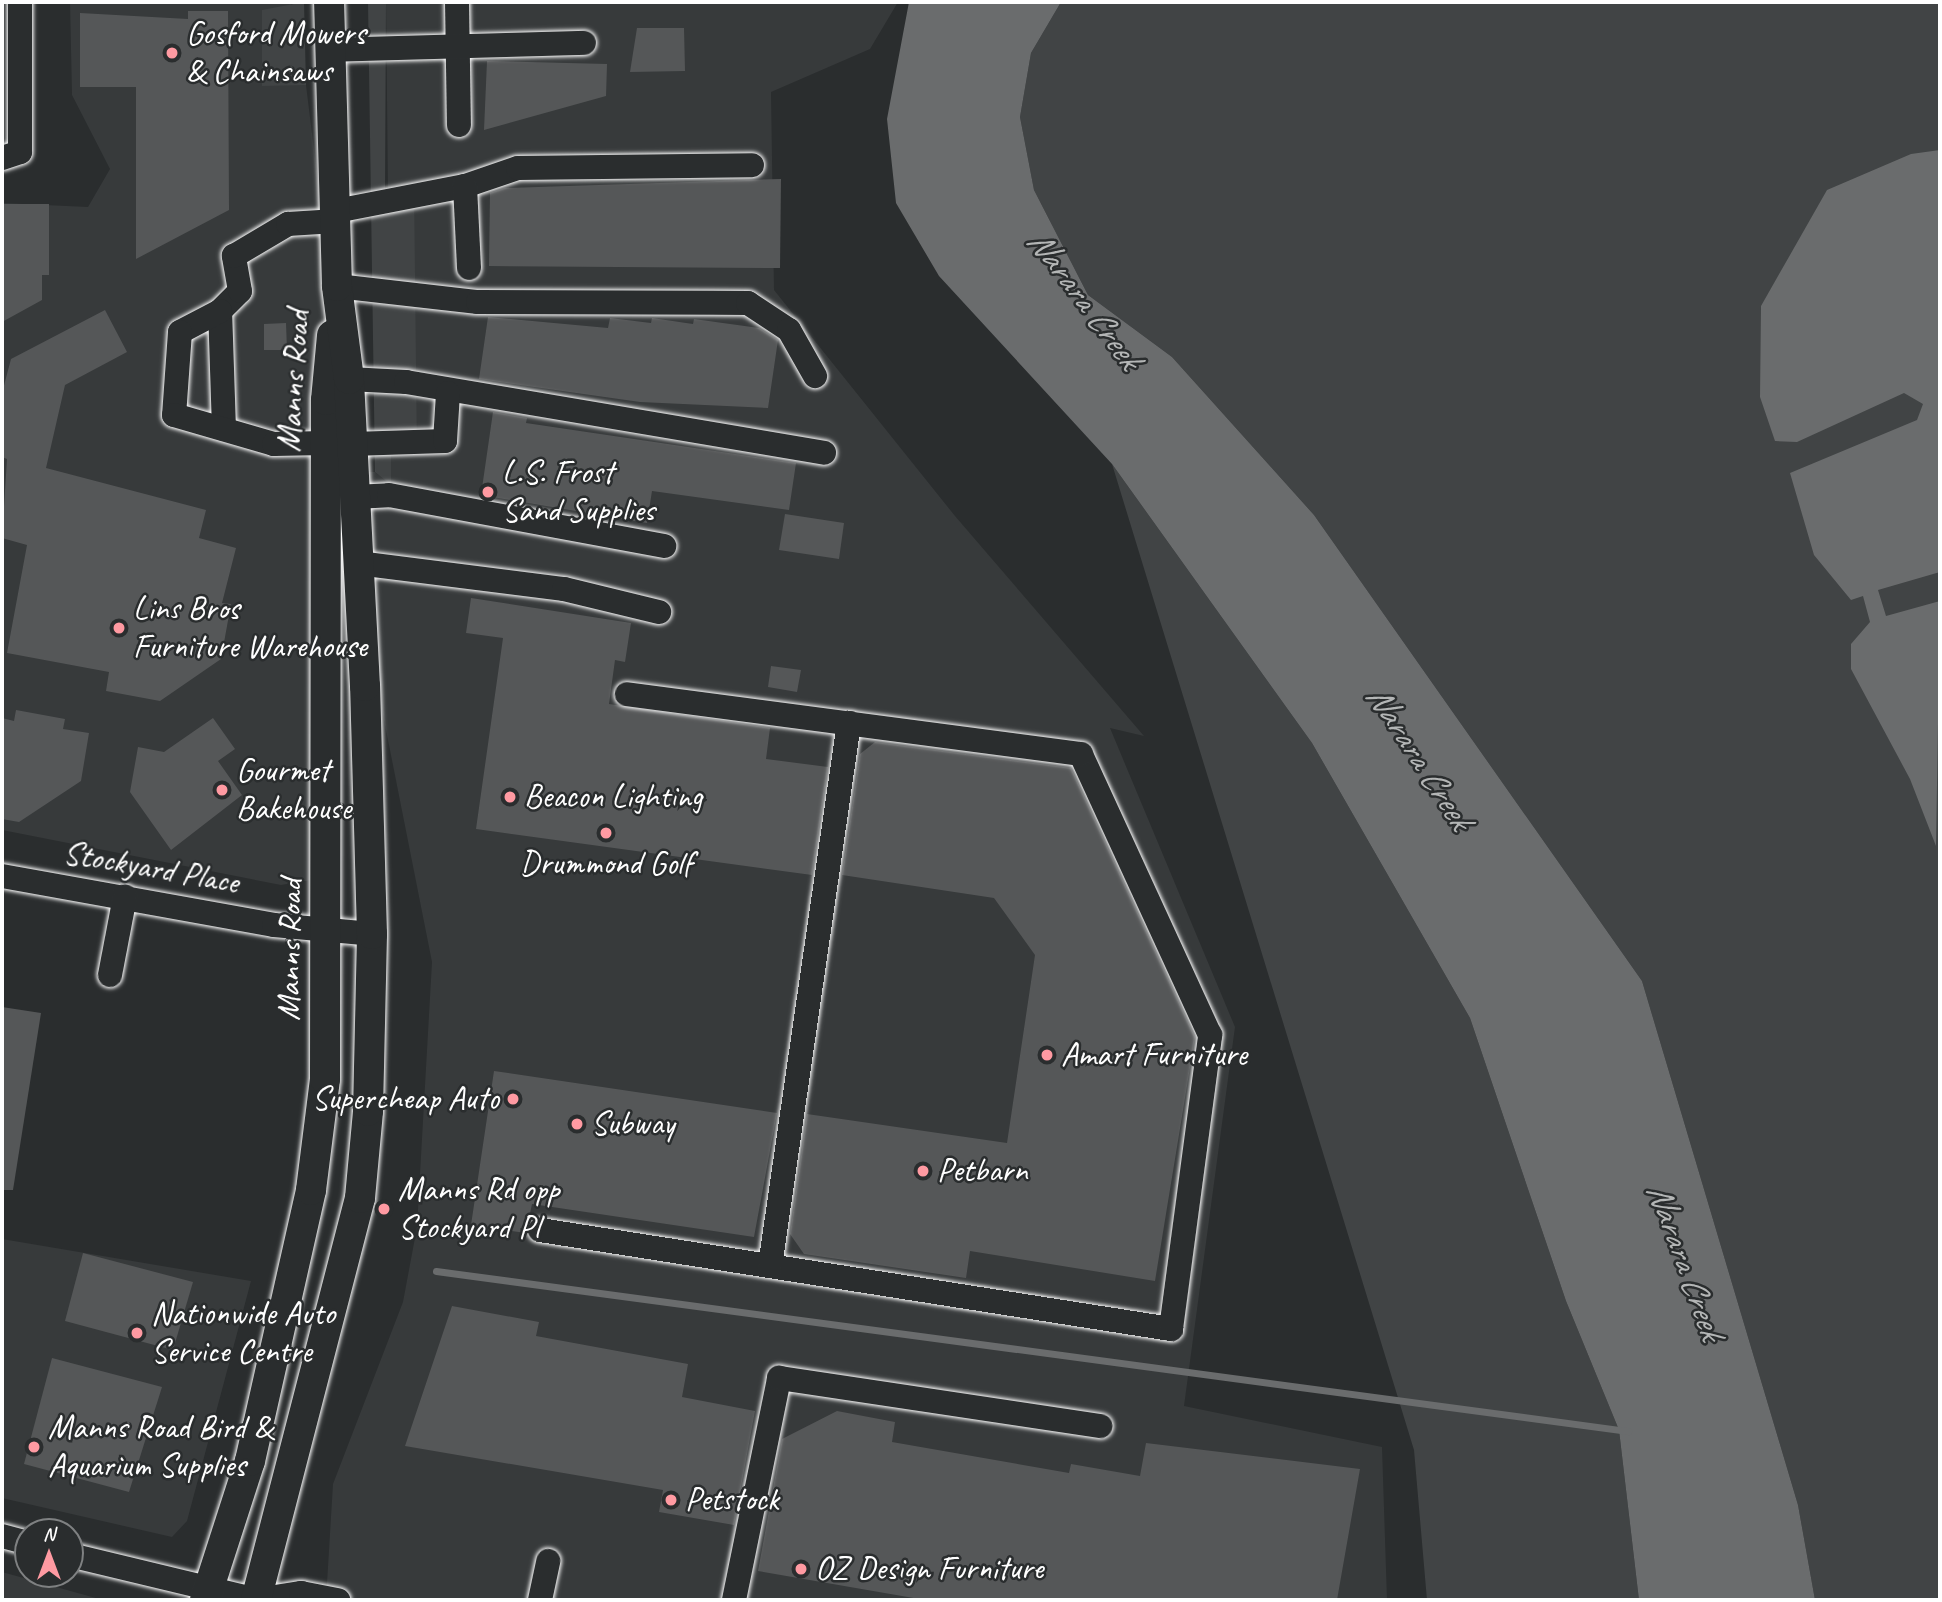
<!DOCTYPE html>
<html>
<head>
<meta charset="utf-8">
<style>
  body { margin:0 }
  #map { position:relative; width:1942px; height:1602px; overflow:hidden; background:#2a2d2e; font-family:Caveat,sans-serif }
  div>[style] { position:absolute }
  .built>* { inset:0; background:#373a3b }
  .green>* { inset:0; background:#414445 }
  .water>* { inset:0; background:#6a6c6d }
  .stream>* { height:7px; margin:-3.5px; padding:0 3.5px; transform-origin:3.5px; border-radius:3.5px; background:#6a6c6d }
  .building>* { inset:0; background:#555758 }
  .roads { filter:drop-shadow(0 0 2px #fff) drop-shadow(0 0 2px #fff) }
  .minor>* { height:24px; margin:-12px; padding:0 12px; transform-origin:12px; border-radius:12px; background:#2a2d2e }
  .major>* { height:30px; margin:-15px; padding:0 15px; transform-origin:15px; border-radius:15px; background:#2a2d2e }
  .dots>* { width:19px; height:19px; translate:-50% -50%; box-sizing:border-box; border:4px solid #2a2d2e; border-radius:50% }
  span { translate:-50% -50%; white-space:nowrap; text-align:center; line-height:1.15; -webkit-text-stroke:5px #2a2d2e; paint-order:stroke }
  .poi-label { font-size:33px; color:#fff }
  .left { translate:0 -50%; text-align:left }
  .right { translate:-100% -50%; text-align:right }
  .street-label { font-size:33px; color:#fff }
  .water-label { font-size:35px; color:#b4b6b6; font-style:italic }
  .frame { position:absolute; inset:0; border:4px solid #fff; pointer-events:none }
  .north { position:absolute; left:14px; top:1518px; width:70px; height:70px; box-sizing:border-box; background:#2a2d2e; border:2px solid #7f8182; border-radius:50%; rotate:0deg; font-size:19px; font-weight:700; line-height:28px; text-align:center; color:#fff }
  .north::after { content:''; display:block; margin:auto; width:24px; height:32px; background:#ff9aa2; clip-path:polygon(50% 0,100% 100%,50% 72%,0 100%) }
</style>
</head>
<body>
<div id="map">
  <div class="built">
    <i style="clip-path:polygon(70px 2px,292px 2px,262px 85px,306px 85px,322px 215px,323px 878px,281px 885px,2px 830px,2px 203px,88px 207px,110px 169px,72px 95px)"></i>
    <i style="clip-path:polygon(386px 2px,898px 2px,870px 49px,771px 92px,774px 290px,955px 516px,1144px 736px,1110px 728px,1235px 1027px,1184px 1406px,1382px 1447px,1387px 1600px,326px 1600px,333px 1484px,403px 1302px,417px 1227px,432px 962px,366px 629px,360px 472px,375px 472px,391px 484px)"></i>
    <i style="clip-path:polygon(2px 1239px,251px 1281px,187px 1521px,172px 1537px,2px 1498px)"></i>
    <i style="clip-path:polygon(2px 1572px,103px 1600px,2px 1600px)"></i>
  </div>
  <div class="green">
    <i style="clip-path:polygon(304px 2px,306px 85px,262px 86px,262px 10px)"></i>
    <i style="clip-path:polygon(368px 2px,386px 2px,385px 196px,414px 186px,417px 454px,391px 450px,391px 485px,375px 472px)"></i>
    <i style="clip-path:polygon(1061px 2px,1940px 2px,1940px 1600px,1815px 1600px,1798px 1505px,1642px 981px,1314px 515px,1172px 357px,1088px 295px,1034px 190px,1020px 117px,1031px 53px)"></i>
    <i style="clip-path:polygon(1112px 464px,1312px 743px,1470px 1018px,1566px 1301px,1619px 1430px,1639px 1600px,1427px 1600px,1414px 1450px)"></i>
  </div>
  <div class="water">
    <i style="clip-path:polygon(909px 2px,1061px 2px,1031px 53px,1020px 117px,1034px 190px,1088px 295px,1172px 357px,1314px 515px,1642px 981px,1798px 1505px,1815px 1600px,1639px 1600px,1619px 1430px,1566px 1301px,1470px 1018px,1312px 743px,1112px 464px,939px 276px,896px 203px,887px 119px)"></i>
    <i style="clip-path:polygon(1940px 150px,1940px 572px,1878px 590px,1886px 616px,1940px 601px,1936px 846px,1910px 779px,1851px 669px,1851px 644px,1870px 622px,1863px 596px,1851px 600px,1814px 555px,1790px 473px,1917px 420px,1923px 404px,1904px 393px,1797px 442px,1775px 441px,1760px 397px,1761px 306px,1827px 190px,1911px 154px)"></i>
  </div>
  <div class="stream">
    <i style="left:436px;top:1271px;width:1203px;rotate:7.65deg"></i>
  </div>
  <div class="building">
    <i style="clip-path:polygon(188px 11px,228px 11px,229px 210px,136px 259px,136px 87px,80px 87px,80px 13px,188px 19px)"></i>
    <i style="clip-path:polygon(637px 28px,684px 28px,685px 71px,630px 72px)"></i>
    <i style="clip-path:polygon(487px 61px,607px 64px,606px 96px,484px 130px)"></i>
    <i style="clip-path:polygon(781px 179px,780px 268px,489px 266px,490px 193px,505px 188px)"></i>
    <i style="clip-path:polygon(2px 204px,49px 204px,49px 275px,42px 275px,42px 300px,2px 322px)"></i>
    <i style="clip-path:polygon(105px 310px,127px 352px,65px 385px,46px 468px,206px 510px,199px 538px,236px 548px,222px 603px,231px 604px,221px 659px,160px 701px,106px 691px,109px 672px,7px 653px,27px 545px,2px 538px,7px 459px,2px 457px,2px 393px,11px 359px)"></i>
    <i style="clip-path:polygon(488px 317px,608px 328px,610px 318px,651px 323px,652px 318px,693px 324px,694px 319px,759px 328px,778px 340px,768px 408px,640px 402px,479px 379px)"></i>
    <i style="clip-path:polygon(286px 323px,287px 350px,264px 350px,264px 324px)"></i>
    <i style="clip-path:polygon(493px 412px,527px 418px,526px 423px,796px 463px,789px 510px,652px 491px,647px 523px,481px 495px)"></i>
    <i style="clip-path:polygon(785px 514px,844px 523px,839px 559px,779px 550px)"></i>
    <i style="clip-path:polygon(471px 598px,631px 623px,625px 662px,615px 660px,609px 704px,770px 728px,766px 759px,828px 767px,812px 875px,476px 829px,503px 638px,466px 633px)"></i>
    <i style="clip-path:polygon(771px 666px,801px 670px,797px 692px,768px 687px)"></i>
    <i style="clip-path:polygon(16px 710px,65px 719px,63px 729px,89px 733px,81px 781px,19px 822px,2px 819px,2px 718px,14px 721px)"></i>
    <i style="clip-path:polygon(213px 718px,235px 749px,218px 761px,242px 795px,171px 850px,130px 792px,138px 747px,164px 752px)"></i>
    <i style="clip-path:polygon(875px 742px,1071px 768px,1195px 1037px,1155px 1281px,970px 1251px,966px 1278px,804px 1254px,790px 1234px,807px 1114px,1007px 1143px,1035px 955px,994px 898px,842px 875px,860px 754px)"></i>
    <i style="clip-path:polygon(2px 1007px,41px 1013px,13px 1190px,2px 1190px)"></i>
    <i style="clip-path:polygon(494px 1071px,777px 1113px,754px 1237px,532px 1204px,526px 1233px,471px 1225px)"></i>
    <i style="clip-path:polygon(83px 1253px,193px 1282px,173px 1350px,65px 1321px)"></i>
    <i style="clip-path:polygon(452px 1306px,539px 1322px,536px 1336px,688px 1364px,682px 1397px,755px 1411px,734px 1525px,659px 1512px,663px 1490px,405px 1446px)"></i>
    <i style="clip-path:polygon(52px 1358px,162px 1387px,129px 1492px,24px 1464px)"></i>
    <i style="clip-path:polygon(837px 1411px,895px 1422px,892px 1442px,1069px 1473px,1071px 1464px,1140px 1476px,1146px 1443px,1360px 1469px,1337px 1600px,925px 1600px,758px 1571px,782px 1439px)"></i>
  </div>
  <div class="roads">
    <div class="minor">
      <i style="left:457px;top:2px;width:123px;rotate:89.1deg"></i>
      <i style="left:329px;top:50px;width:255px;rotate:-1.6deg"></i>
      <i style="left:2px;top:158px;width:19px;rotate:-18deg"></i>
      <i style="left:20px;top:152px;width:150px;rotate:-90deg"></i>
      <i style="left:465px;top:186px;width:56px;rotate:-18.8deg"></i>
      <i style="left:518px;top:168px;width:234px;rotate:-0.7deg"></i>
      <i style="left:336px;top:211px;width:131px;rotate:-11deg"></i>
      <i style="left:465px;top:186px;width:82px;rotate:87.2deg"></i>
      <i style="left:337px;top:286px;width:142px;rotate:6.5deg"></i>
      <i style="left:478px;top:302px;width:270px;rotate:0.2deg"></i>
      <i style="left:748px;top:303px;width:49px;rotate:33.4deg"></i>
      <i style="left:789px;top:330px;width:53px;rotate:60.5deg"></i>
      <i style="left:220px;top:311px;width:28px;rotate:-45deg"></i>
      <i style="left:240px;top:291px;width:36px;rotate:-100deg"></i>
      <i style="left:234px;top:256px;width:63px;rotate:-30.7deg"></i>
      <i style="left:288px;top:224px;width:48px;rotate:-3.6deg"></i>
      <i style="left:349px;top:379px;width:57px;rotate:3deg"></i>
      <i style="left:406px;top:382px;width:424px;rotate:9.6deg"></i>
      <i style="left:224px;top:429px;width:118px;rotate:-91.9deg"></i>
      <i style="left:220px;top:311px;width:45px;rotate:152.3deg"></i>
      <i style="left:180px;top:332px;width:83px;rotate:94.1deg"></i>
      <i style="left:174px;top:415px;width:104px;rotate:16.2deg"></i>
      <i style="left:274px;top:444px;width:52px;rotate:-1.1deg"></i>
      <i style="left:352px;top:444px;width:93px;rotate:-1.8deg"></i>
      <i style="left:445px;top:441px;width:48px;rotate:-86.4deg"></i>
      <i style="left:355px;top:497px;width:34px;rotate:-3deg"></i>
      <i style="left:389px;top:495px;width:280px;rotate:10.5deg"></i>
      <i style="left:358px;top:563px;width:208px;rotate:7.2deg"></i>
      <i style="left:564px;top:589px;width:98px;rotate:13.6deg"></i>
      <i style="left:2px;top:876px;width:276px;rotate:10.2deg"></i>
      <i style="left:274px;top:925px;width:98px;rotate:5.2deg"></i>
      <i style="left:110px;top:975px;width:80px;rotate:-79.2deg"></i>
      <i style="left:540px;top:1230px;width:639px;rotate:8.92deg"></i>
      <i style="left:1171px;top:1329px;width:297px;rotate:-82.4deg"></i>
      <i style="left:1210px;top:1035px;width:309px;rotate:-114.7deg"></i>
      <i style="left:1081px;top:754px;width:458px;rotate:-172.5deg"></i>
      <i style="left:770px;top:1266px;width:549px;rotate:-81.72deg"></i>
      <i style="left:2px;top:1536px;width:27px;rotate:15deg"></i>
      <i style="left:70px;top:1555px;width:192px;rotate:13.5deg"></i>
      <i style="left:256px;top:1600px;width:46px;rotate:-8.8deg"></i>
      <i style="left:301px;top:1593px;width:38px;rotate:11deg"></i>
      <i style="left:540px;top:1600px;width:40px;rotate:-78deg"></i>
      <i style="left:734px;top:1600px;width:227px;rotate:-78.5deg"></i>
      <i style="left:779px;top:1378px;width:325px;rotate:8.5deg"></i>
    </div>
    <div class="major">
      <i style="left:205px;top:1600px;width:146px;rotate:-72.1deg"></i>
      <i style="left:250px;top:1461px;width:278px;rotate:-77.3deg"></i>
      <i style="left:311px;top:1190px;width:112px;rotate:-82.8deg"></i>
      <i style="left:325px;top:1079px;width:679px;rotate:-89.92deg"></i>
      <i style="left:326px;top:400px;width:65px;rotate:-84.7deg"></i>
      <i style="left:256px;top:1600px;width:415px;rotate:-75.5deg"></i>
      <i style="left:360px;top:1198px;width:87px;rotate:-84.7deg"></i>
      <i style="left:368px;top:1111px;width:177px;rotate:-88.7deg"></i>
      <i style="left:372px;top:934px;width:248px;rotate:-91.6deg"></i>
      <i style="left:365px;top:686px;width:307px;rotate:-93deg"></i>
      <i style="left:349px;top:379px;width:94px;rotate:-97.4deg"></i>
      <i style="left:337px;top:286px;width:284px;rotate:-91.6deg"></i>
    </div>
  </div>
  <div class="dots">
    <i style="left:172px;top:53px;background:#ff9aa2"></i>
    <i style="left:488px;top:492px;background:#ff9aa2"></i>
    <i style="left:119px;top:628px;background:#ff9aa2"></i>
    <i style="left:222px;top:790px;background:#ff9aa2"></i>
    <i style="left:510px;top:797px;background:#ff9aa2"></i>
    <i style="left:606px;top:833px;background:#ff9aa2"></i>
    <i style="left:1047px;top:1055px;background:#ff9aa2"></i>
    <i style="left:513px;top:1099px;background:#ff9aa2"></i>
    <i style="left:577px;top:1124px;background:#ff9aa2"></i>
    <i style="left:923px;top:1171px;background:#ff9aa2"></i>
    <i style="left:384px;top:1209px;background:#ff9aa2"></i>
    <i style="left:137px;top:1333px;background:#ff9aa2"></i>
    <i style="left:34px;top:1447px;background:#ff9aa2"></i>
    <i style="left:671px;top:1500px;background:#ff9aa2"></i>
    <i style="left:801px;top:1569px;background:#ff9aa2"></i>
  </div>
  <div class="poi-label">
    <span class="left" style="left:186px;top:53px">Gosford Mowers<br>&amp; Chainsaws</span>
    <span class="left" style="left:502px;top:492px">L.S. Frost<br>Sand Supplies</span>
    <span class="left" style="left:133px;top:628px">Lins Bros<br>Furniture Warehouse</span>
    <span class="left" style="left:236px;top:790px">Gourmet<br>Bakehouse</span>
    <span class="left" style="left:524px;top:797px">Beacon Lighting</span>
    <span style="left:606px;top:864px">Drummond Golf</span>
    <span class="left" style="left:1061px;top:1055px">Amart Furniture</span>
    <span class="right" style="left:499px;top:1099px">Supercheap Auto</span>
    <span class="left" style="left:591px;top:1124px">Subway</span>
    <span class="left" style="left:937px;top:1171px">Petbarn</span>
    <span class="left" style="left:398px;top:1209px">Manns Rd opp<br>Stockyard Pl</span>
    <span class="left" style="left:151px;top:1333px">Nationwide Auto<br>Service Centre</span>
    <span class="left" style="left:48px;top:1447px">Manns Road Bird &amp;<br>Aquarium Supplies</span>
    <span class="left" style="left:685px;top:1500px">Petstock</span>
    <span class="left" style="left:815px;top:1569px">OZ Design Furniture</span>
  </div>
  <div class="street-label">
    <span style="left:294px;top:381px;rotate:-86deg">Manns Road</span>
    <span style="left:151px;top:868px;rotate:10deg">Stockyard Place</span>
    <span style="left:290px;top:950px;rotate:-89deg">Manns Road</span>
  </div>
  <div class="water-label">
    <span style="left:1084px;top:299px;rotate:53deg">Narara Creek</span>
    <span style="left:1419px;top:757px;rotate:57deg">Narara Creek</span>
    <span style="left:1685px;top:1261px;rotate:70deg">Narara Creek</span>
  </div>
  <div class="frame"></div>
  <div class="north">N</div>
</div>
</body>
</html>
